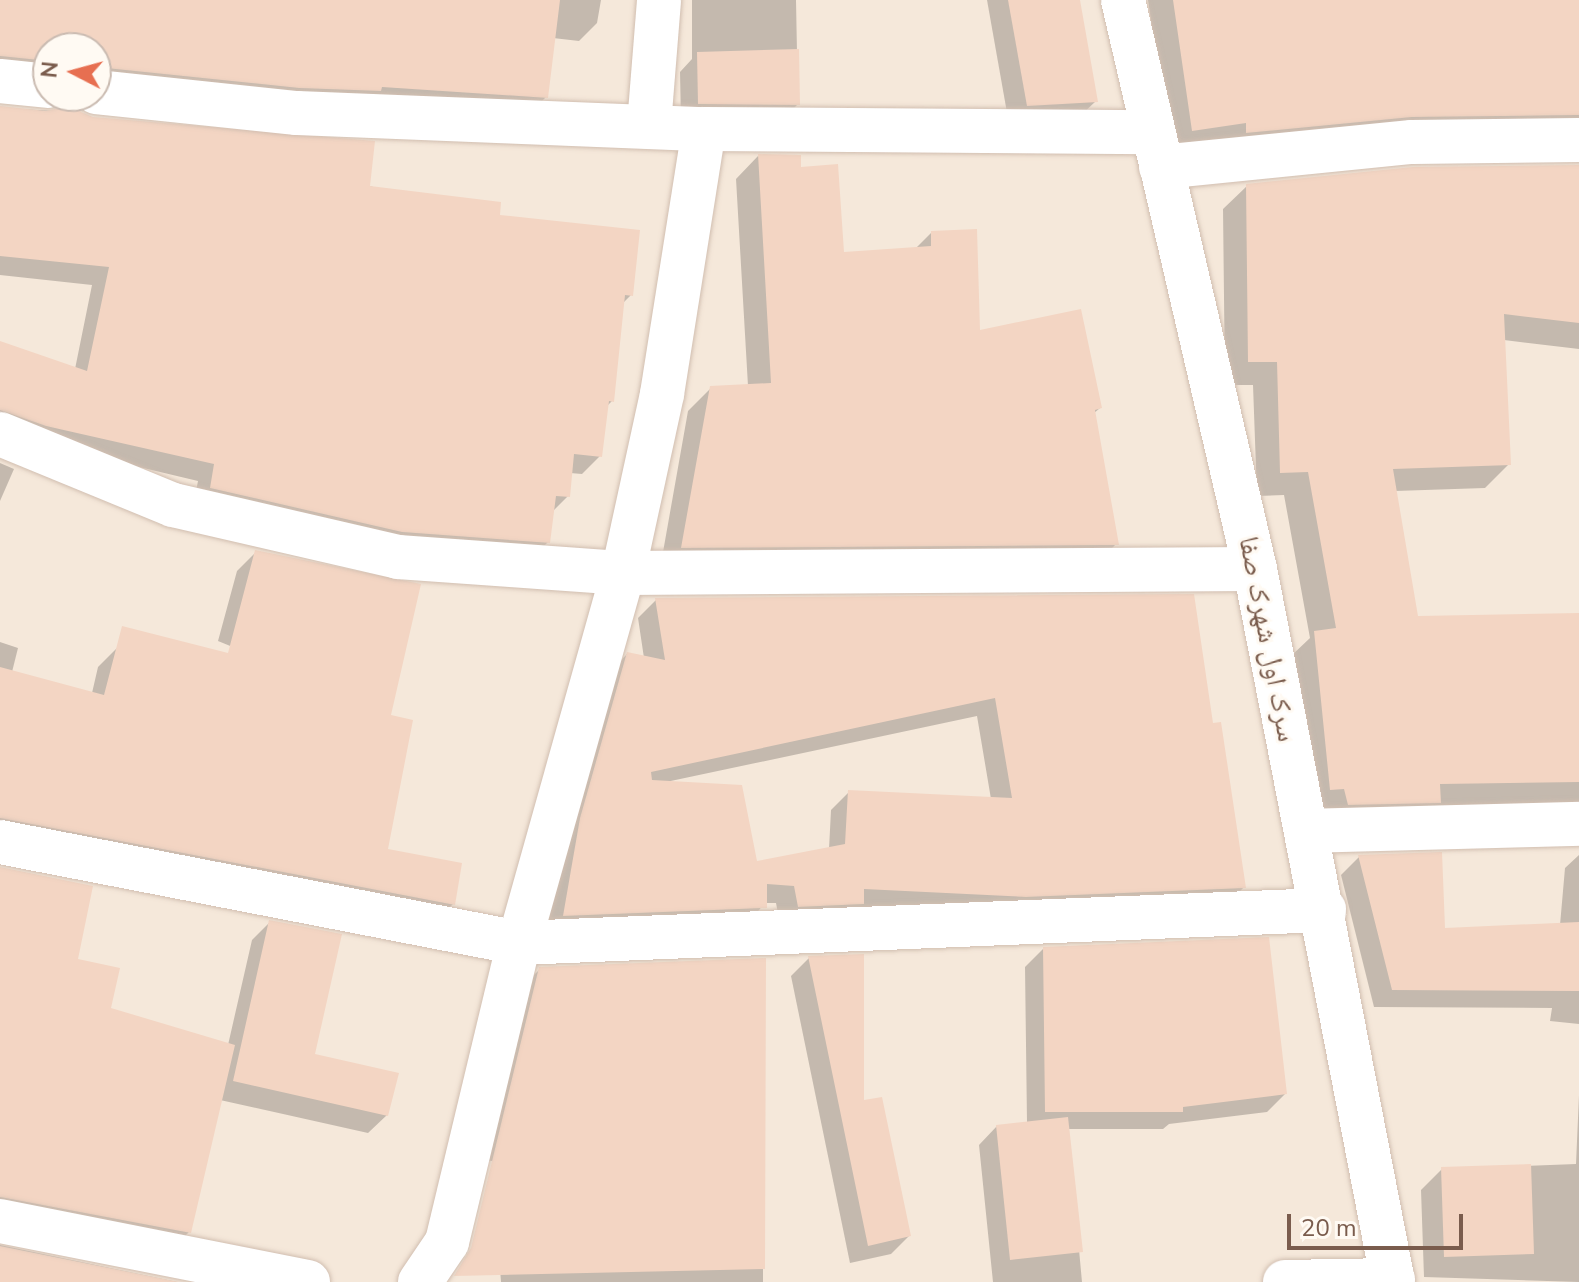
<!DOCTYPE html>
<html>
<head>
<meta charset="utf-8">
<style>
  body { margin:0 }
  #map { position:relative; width:1579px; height:1282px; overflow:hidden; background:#fdf6ec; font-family:"Nunito Sans","Noto Naskh Arabic",sans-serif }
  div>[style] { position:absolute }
  .residential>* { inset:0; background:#f5e8da }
  .shadow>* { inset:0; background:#0003 }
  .building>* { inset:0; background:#f3d5c3 }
  .roads { filter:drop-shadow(0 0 2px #d1beb0) drop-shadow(0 0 2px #d1beb0) }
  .street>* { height:44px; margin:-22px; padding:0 22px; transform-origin:22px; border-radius:22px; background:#fff }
  .secondary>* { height:44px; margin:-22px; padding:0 22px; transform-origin:22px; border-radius:22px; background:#fff }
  span { translate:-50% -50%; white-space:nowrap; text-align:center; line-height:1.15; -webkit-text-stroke:6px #fffaf3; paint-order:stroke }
  .street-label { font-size:28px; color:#7a5c4d }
  .north { position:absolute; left:32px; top:32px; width:80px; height:80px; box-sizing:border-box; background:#fffaf3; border:2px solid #cabbb1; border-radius:50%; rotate:276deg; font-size:22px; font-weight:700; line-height:32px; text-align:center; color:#7a5c4d }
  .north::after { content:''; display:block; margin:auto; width:28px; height:36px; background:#e76f51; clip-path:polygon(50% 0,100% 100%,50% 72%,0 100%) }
  .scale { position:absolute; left:1287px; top:1214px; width:176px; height:36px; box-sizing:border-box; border:4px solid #7a5c4d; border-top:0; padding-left:10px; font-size:24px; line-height:28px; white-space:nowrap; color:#7a5c4d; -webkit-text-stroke:6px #fffaf3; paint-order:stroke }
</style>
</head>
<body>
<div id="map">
  <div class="residential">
    <i style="clip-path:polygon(evenodd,0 0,1579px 0,1579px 1282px,0 1282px,0 0,48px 48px,96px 48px,96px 96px,48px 96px,48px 48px)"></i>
  </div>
  <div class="shadow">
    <i style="clip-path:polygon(0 0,601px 0,597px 23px,579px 41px,553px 38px,546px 97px,528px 115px,96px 86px,96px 48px,48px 48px,48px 90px,0 76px)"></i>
    <i style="clip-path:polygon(692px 0,796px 0,798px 104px,780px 122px,681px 121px,680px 72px,692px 59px)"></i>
    <i style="clip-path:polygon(987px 0,1078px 0,1096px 101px,1077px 119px,1009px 124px)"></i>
    <i style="clip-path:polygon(1148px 0,1579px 0,1579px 156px,1170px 153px)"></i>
    <i style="clip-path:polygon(71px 96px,79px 113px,93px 119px,497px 217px,631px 295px,622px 304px,612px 401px,606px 407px,600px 456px,582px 474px,570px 473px,568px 496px,551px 513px,548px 542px,530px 560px,193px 506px,198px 481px,0 434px,0 343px,75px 369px,92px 285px,0 275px,0 108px,56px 111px)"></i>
    <i style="clip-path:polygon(758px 156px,799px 169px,842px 254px,915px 249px,931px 233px,978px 332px,1100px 408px,1093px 414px,1116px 544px,1094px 567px,660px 569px,688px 411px,711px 388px,748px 386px,736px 179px)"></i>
    <i style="clip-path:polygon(1579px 167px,1579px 349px,1504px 340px,1509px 464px,1485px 488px,1395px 491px,1416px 618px,1579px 615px,1579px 804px,1324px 828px,1291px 656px,1310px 638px,1284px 495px,1257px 496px,1253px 385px,1225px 385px,1223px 209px,1247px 186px)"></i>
    <i style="clip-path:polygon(0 463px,14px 469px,0 501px)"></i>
    <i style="clip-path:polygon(256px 552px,389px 717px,385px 851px,453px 904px,434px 923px,0 839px,0 642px,18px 648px,12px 672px,92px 693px,98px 667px,117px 648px,267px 661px,218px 641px,237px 571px)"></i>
    <i style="clip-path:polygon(evenodd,656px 600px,1212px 726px,1244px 887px,1226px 906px,780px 924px,776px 903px,765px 903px,746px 925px,546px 934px,563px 838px,609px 673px,627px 654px,644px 658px,638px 618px,656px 600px,977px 716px,991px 799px,849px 792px,831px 810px,829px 849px,755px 864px,666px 782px,977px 716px)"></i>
    <i style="clip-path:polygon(1579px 855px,1579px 1024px,1550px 1021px,1552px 1008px,1374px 1007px,1341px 875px,1359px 857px,1443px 930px,1560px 925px,1565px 868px)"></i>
    <i style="clip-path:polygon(0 869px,109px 1009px,228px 1045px,252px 940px,270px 922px,313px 1055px,387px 1115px,368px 1133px,220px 1100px,189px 1232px,170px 1251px,0 1218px)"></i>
    <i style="clip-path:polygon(1044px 948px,1285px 1094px,1267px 1112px,1169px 1124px,1163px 1129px,1068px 1129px,1082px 1282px,993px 1282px,979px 1145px,997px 1126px,1027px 1123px,1025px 967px)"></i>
    <i style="clip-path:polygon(809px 958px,909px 1236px,891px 1254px,850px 1263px,791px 976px)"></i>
    <i style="clip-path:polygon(764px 960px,763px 1282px,501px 1282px,492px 1161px,482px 1160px,521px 988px,540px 969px)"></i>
    <i style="clip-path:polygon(1579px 1095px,1579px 1282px,1424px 1277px,1421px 1190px,1442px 1169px,1576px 1164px)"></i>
    <i style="clip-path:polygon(0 1245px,177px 1282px,0 1282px)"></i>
  </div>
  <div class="building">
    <i style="clip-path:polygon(0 0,560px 0,548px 98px,382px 87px,381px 91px,299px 88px,96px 67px,96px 48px,48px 48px,48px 61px,0 56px)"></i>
    <i style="clip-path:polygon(1008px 0,1080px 0,1098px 102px,1027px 106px)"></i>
    <i style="clip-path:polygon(1173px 0,1579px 0,1579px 115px,1412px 117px,1246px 133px,1246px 123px,1192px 131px)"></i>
    <i style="clip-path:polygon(799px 49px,800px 105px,698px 104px,697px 52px)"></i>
    <i style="clip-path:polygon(72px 96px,81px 112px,93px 117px,375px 141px,370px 186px,501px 202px,500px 215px,640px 230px,633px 296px,625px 295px,614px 402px,609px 401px,602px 457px,574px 454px,570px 497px,556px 496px,550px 543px,402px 532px,210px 488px,214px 464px,46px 426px,0 410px,0 341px,87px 371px,109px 267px,0 256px,0 106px,46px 111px,59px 108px)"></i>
    <i style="clip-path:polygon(758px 154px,801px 155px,801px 167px,838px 164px,844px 252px,931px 246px,931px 231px,977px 229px,980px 330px,1081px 309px,1102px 408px,1095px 410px,1119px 545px,681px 548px,710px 386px,771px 383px)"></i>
    <i style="clip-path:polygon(1579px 165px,1579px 323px,1504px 314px,1511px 465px,1393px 469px,1418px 616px,1579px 613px,1579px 782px,1440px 784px,1441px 803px,1348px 805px,1344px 789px,1330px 790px,1314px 631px,1336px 628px,1308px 472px,1280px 473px,1277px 362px,1248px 362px,1246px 184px,1413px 167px)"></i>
    <i style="clip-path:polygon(255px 550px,421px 584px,391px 715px,413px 720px,388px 849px,462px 863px,455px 905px,0 818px,0 667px,104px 695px,122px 626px,228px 653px)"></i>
    <i style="clip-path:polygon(evenodd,1194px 594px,1213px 723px,1221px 722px,1246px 888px,1026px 897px,864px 889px,864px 904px,798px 907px,794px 886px,767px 884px,767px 908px,563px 916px,580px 818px,627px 652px,665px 660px,655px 598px,1194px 594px,995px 698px,1012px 798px,848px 790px,845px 844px,757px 861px,742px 785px,652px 780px,651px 772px,995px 698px)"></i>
    <i style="clip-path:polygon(1442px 852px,1445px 928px,1579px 922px,1579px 991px,1392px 990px,1358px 855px)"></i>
    <i style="clip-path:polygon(0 867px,93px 886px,78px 959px,120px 968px,111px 1008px,235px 1045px,191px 1233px,0 1197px)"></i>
    <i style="clip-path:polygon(269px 920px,342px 934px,315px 1054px,399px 1073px,388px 1116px,233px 1081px)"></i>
    <i style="clip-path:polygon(1269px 937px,1287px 1094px,1183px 1107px,1183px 1112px,1045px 1112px,1043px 947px)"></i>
    <i style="clip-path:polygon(864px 954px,864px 1100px,882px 1097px,911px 1236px,868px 1246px,808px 956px)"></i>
    <i style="clip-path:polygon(766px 958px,765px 1269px,454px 1276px,471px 1248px,539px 967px)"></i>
    <i style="clip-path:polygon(1068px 1117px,1083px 1252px,1010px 1260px,996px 1125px)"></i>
    <i style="clip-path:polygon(1531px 1164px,1534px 1254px,1444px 1257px,1441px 1167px)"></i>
    <i style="clip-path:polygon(0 1246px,179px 1282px,0 1282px)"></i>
  </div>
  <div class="roads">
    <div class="street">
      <i style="left:0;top:81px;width:48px;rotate:5.9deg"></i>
      <i style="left:96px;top:92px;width:202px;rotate:6deg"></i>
      <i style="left:297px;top:113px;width:407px;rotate:2.3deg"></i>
      <i style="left:704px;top:129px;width:449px;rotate:0.4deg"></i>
      <i style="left:649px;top:125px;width:125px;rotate:-85.4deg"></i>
      <i style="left:1161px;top:167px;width:252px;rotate:-5.7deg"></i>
      <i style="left:1412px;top:142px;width:167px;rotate:-0.7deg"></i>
      <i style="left:0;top:434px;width:187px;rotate:22.3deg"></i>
      <i style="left:173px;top:505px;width:231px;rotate:13deg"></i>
      <i style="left:398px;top:557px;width:226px;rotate:4.1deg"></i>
      <i style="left:623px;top:573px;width:632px;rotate:-0.36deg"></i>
      <i style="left:1306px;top:831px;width:273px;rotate:-1.5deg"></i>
      <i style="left:0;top:842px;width:529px;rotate:11.01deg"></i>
      <i style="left:519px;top:943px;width:806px;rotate:-2.35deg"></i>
      <i style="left:0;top:1221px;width:314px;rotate:11.2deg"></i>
      <i style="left:420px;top:1282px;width:48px;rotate:-56deg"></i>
      <i style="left:447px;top:1242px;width:308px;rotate:-76.5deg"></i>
      <i style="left:519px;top:943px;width:384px;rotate:-74.3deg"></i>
      <i style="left:623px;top:573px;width:183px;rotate:-77.7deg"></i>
      <i style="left:662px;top:394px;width:268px;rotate:-81deg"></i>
      <i style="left:1285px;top:1282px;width:108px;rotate:-1.1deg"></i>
    </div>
    <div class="secondary">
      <i style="left:1123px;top:0;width:584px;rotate:76.94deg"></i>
      <i style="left:1255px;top:569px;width:726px;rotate:79.05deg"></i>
    </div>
  </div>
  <div class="street-label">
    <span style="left:1268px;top:639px;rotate:79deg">سرک اول شهرک صفا</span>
  </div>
  <div class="north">N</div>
  <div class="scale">20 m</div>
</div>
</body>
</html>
